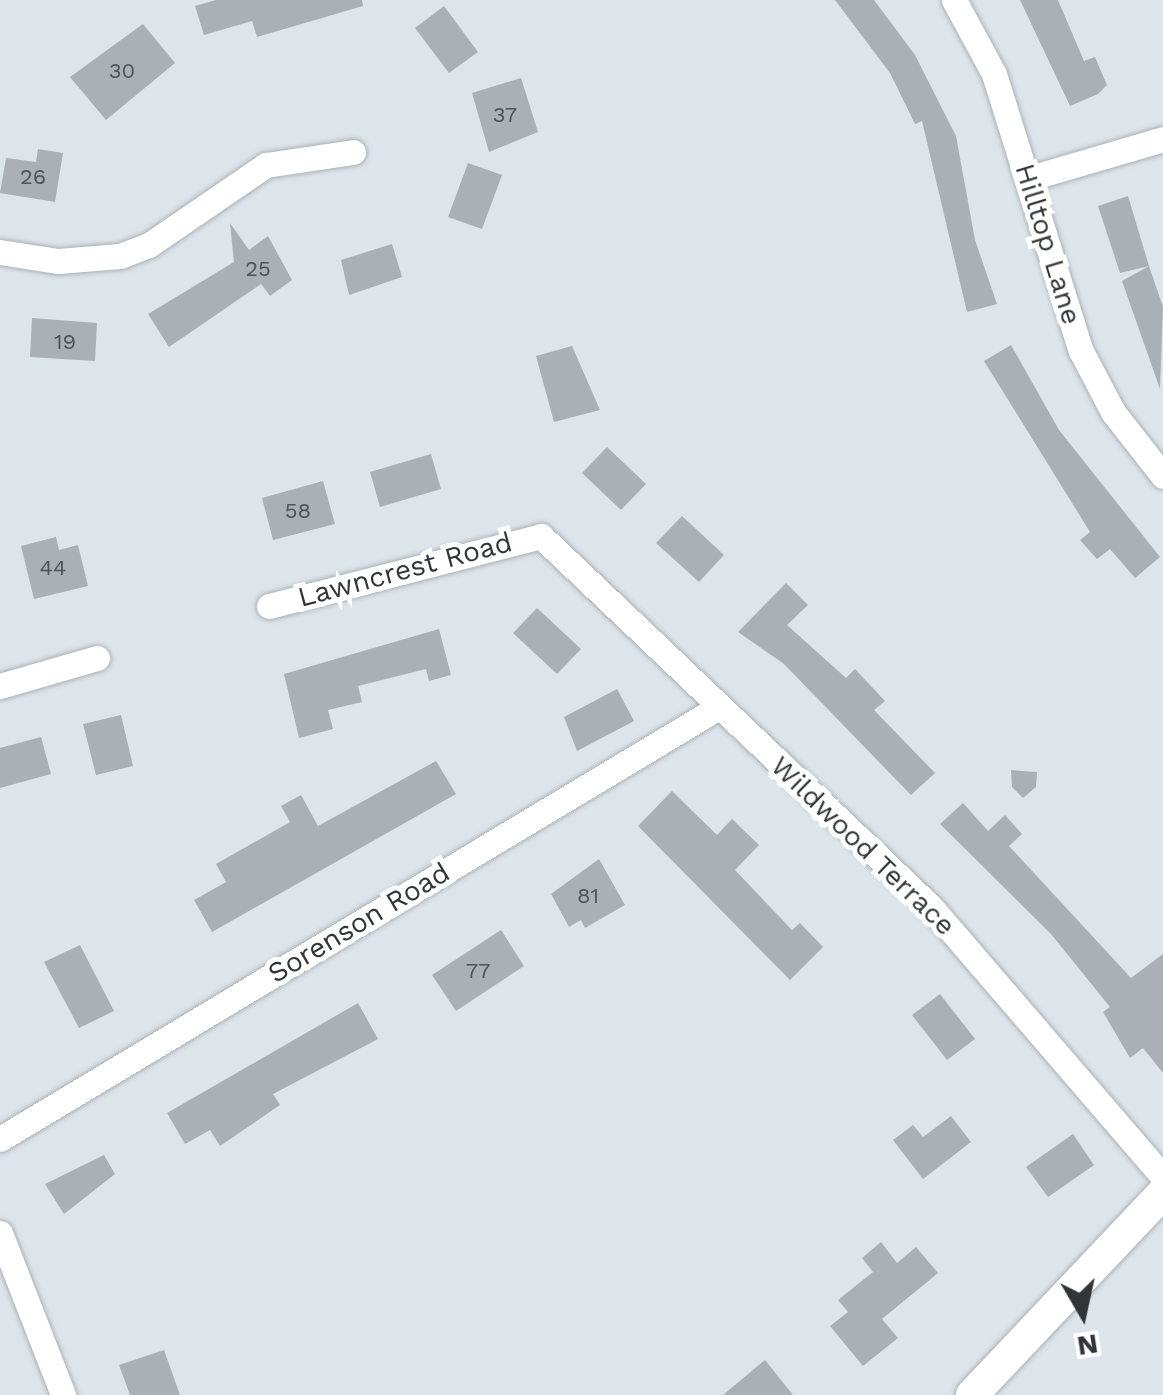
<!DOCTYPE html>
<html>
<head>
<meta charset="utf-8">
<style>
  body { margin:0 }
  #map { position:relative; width:1163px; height:1395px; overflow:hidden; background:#dde4ea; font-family:"Work Sans",sans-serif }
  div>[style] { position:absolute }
  .building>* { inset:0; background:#aab0b6 }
  .roads { filter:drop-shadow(0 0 2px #aab1b6) drop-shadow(0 0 2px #aab1b6) }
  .minor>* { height:25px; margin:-12.5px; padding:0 12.5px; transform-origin:12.5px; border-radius:12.5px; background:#fff }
  .tertiary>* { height:32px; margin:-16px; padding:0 16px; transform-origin:16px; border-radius:16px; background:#fff }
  span { translate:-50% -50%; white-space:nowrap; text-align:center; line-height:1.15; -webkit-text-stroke:10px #fff; paint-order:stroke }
  .number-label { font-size:22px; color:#505457 }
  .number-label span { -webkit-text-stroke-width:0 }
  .street-label { font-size:28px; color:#323537 }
  .north { position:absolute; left:1033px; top:1265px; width:100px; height:100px; -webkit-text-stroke:8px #fff; paint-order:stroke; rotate:171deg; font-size:28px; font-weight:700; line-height:40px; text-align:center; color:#323537 }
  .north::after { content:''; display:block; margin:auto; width:35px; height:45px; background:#323537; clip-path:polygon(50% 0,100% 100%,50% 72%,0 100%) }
</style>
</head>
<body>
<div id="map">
  <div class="building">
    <i style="clip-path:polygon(216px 0,362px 0,363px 6px,257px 37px,252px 21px,204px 35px,195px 6px)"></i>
    <i style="clip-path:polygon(835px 0,874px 0,915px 55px,956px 136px,975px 240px,997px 304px,967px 312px,922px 121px,915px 124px,890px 73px)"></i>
    <i style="clip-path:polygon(1020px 0,1058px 0,1084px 61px,1095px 57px,1107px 85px,1098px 94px,1070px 106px)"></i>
    <i style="clip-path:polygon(444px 6px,478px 52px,449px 73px,415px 28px)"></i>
    <i style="clip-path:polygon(143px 24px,175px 63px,106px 120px,70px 77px)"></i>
    <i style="clip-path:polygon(521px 78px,538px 132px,489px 152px,472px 93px)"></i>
    <i style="clip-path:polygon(38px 149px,63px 153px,55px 202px,0 193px,6px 158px,36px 162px)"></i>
    <i style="clip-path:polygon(468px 163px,502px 175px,482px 229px,448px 217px)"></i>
    <i style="clip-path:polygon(1128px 196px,1149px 266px,1120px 273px,1098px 206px)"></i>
    <i style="clip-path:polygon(230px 223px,249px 250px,268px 236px,292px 280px,270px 296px,261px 284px,169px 347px,148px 314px,234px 262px)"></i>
    <i style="clip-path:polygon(392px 244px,402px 277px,349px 295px,341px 260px)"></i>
    <i style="clip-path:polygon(1149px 266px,1163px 307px,1160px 389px,1122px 281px)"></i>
    <i style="clip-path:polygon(32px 318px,97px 323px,95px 361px,30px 357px)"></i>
    <i style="clip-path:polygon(1011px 345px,1059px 430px,1160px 557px,1135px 578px,1110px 549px,1097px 559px,1080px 540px,1090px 532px,984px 361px)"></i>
    <i style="clip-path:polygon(572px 346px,600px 410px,554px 422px,536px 356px)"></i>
    <i style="clip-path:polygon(607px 447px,646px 484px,621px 510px,582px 473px)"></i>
    <i style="clip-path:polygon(431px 454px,441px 489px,380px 507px,370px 472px)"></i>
    <i style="clip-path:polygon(323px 481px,335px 524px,273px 540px,262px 498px)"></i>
    <i style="clip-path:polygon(682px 516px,724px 555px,699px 582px,656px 543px)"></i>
    <i style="clip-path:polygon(56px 537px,59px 550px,78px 545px,88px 586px,34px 599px,21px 546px)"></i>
    <i style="clip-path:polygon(786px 583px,808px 605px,787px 625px,846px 678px,855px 669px,885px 701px,874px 710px,935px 773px,911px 795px,784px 664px,738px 632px)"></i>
    <i style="clip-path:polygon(537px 608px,581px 649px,557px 674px,513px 633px)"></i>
    <i style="clip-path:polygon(439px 629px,451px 675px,429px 681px,426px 669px,358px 686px,362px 702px,328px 710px,333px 729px,299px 738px,284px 674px)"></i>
    <i style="clip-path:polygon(617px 689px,634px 721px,577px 751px,564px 717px)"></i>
    <i style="clip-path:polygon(121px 715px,133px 766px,96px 775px,83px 724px)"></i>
    <i style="clip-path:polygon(41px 737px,51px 774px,0 788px,0 748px)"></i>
    <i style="clip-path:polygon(436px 761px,456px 794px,212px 932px,194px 900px,226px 882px,216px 864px,290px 822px,281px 806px,301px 795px,318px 826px)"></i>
    <i style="clip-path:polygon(1011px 770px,1037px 772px,1036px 787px,1023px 798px,1012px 787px)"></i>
    <i style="clip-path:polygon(672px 791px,717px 835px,732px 819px,759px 845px,735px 870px,792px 930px,800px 923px,823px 947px,790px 980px,638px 826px)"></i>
    <i style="clip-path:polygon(963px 803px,988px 831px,1005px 815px,1022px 834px,1009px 846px,1131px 978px,1163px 954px,1163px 1073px,1143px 1048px,1130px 1058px,1103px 1012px,1110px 1007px,1051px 934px,940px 824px)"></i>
    <i style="clip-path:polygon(599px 859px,625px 905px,585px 928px,581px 920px,569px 927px,551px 894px)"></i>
    <i style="clip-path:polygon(501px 930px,524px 966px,456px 1011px,432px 975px)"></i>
    <i style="clip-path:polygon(80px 945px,114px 1011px,79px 1028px,44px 962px)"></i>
    <i style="clip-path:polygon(940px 994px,975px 1039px,947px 1060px,912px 1015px)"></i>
    <i style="clip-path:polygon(358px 1003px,378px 1039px,273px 1094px,280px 1105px,220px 1146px,210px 1130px,185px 1144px,167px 1113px)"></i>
    <i style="clip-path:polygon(951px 1116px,971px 1142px,923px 1179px,893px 1140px,913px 1125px,923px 1137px)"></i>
    <i style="clip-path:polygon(1073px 1134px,1094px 1165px,1048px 1197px,1026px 1167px)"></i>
    <i style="clip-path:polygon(104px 1155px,115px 1174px,64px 1214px,45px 1184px)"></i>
    <i style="clip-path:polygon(881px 1242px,897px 1263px,916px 1247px,938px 1273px,882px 1319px,898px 1338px,863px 1366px,830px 1326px,848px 1312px,838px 1300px,873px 1272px,862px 1258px)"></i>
    <i style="clip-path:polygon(164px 1350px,180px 1395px,130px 1395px,119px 1365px)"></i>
    <i style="clip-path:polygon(765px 1360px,793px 1395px,723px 1395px)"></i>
  </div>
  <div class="roads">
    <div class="minor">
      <i style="left:954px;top:0;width:84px;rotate:61.6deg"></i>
      <i style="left:994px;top:74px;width:290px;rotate:72.6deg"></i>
      <i style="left:1081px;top:351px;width:69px;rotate:62.3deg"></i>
      <i style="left:1113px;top:412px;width:81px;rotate:52deg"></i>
      <i style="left:1030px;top:178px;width:139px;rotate:-16.3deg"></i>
      <i style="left:0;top:252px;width:59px;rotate:8.8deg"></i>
      <i style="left:58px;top:261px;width:62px;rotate:-4.6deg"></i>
      <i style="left:120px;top:256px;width:31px;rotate:-21deg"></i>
      <i style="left:149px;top:245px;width:142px;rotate:-34.4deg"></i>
      <i style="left:266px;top:165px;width:88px;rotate:-8.5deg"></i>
      <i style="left:269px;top:606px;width:281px;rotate:-14.4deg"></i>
      <i style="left:541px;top:536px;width:537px;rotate:43.57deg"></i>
      <i style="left:930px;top:906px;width:357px;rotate:49.3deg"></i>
      <i style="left:0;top:686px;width:101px;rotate:-16.1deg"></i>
      <i style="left:0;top:1139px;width:839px;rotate:-31deg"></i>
      <i style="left:0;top:1233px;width:174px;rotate:68.7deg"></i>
    </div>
    <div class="tertiary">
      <i style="left:972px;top:1395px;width:278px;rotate:-46.6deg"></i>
    </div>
  </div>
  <div class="number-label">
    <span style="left:122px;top:71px">30</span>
    <span style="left:505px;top:115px">37</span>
    <span style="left:33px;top:177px">26</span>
    <span style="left:258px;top:269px">25</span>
    <span style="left:65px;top:342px">19</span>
    <span style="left:298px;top:511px">58</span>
    <span style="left:53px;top:568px">44</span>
    <span style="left:588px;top:896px">81</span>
    <span style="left:478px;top:971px">77</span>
  </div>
  <div class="street-label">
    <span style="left:1048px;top:244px;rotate:73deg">Hilltop Lane</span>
    <span style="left:405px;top:570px;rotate:-15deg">Lawncrest Road</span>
    <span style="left:863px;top:846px;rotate:44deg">Wildwood Terrace</span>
    <span style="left:359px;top:923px;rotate:-31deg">Sorenson Road</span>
  </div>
  <div class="north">N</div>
</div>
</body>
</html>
